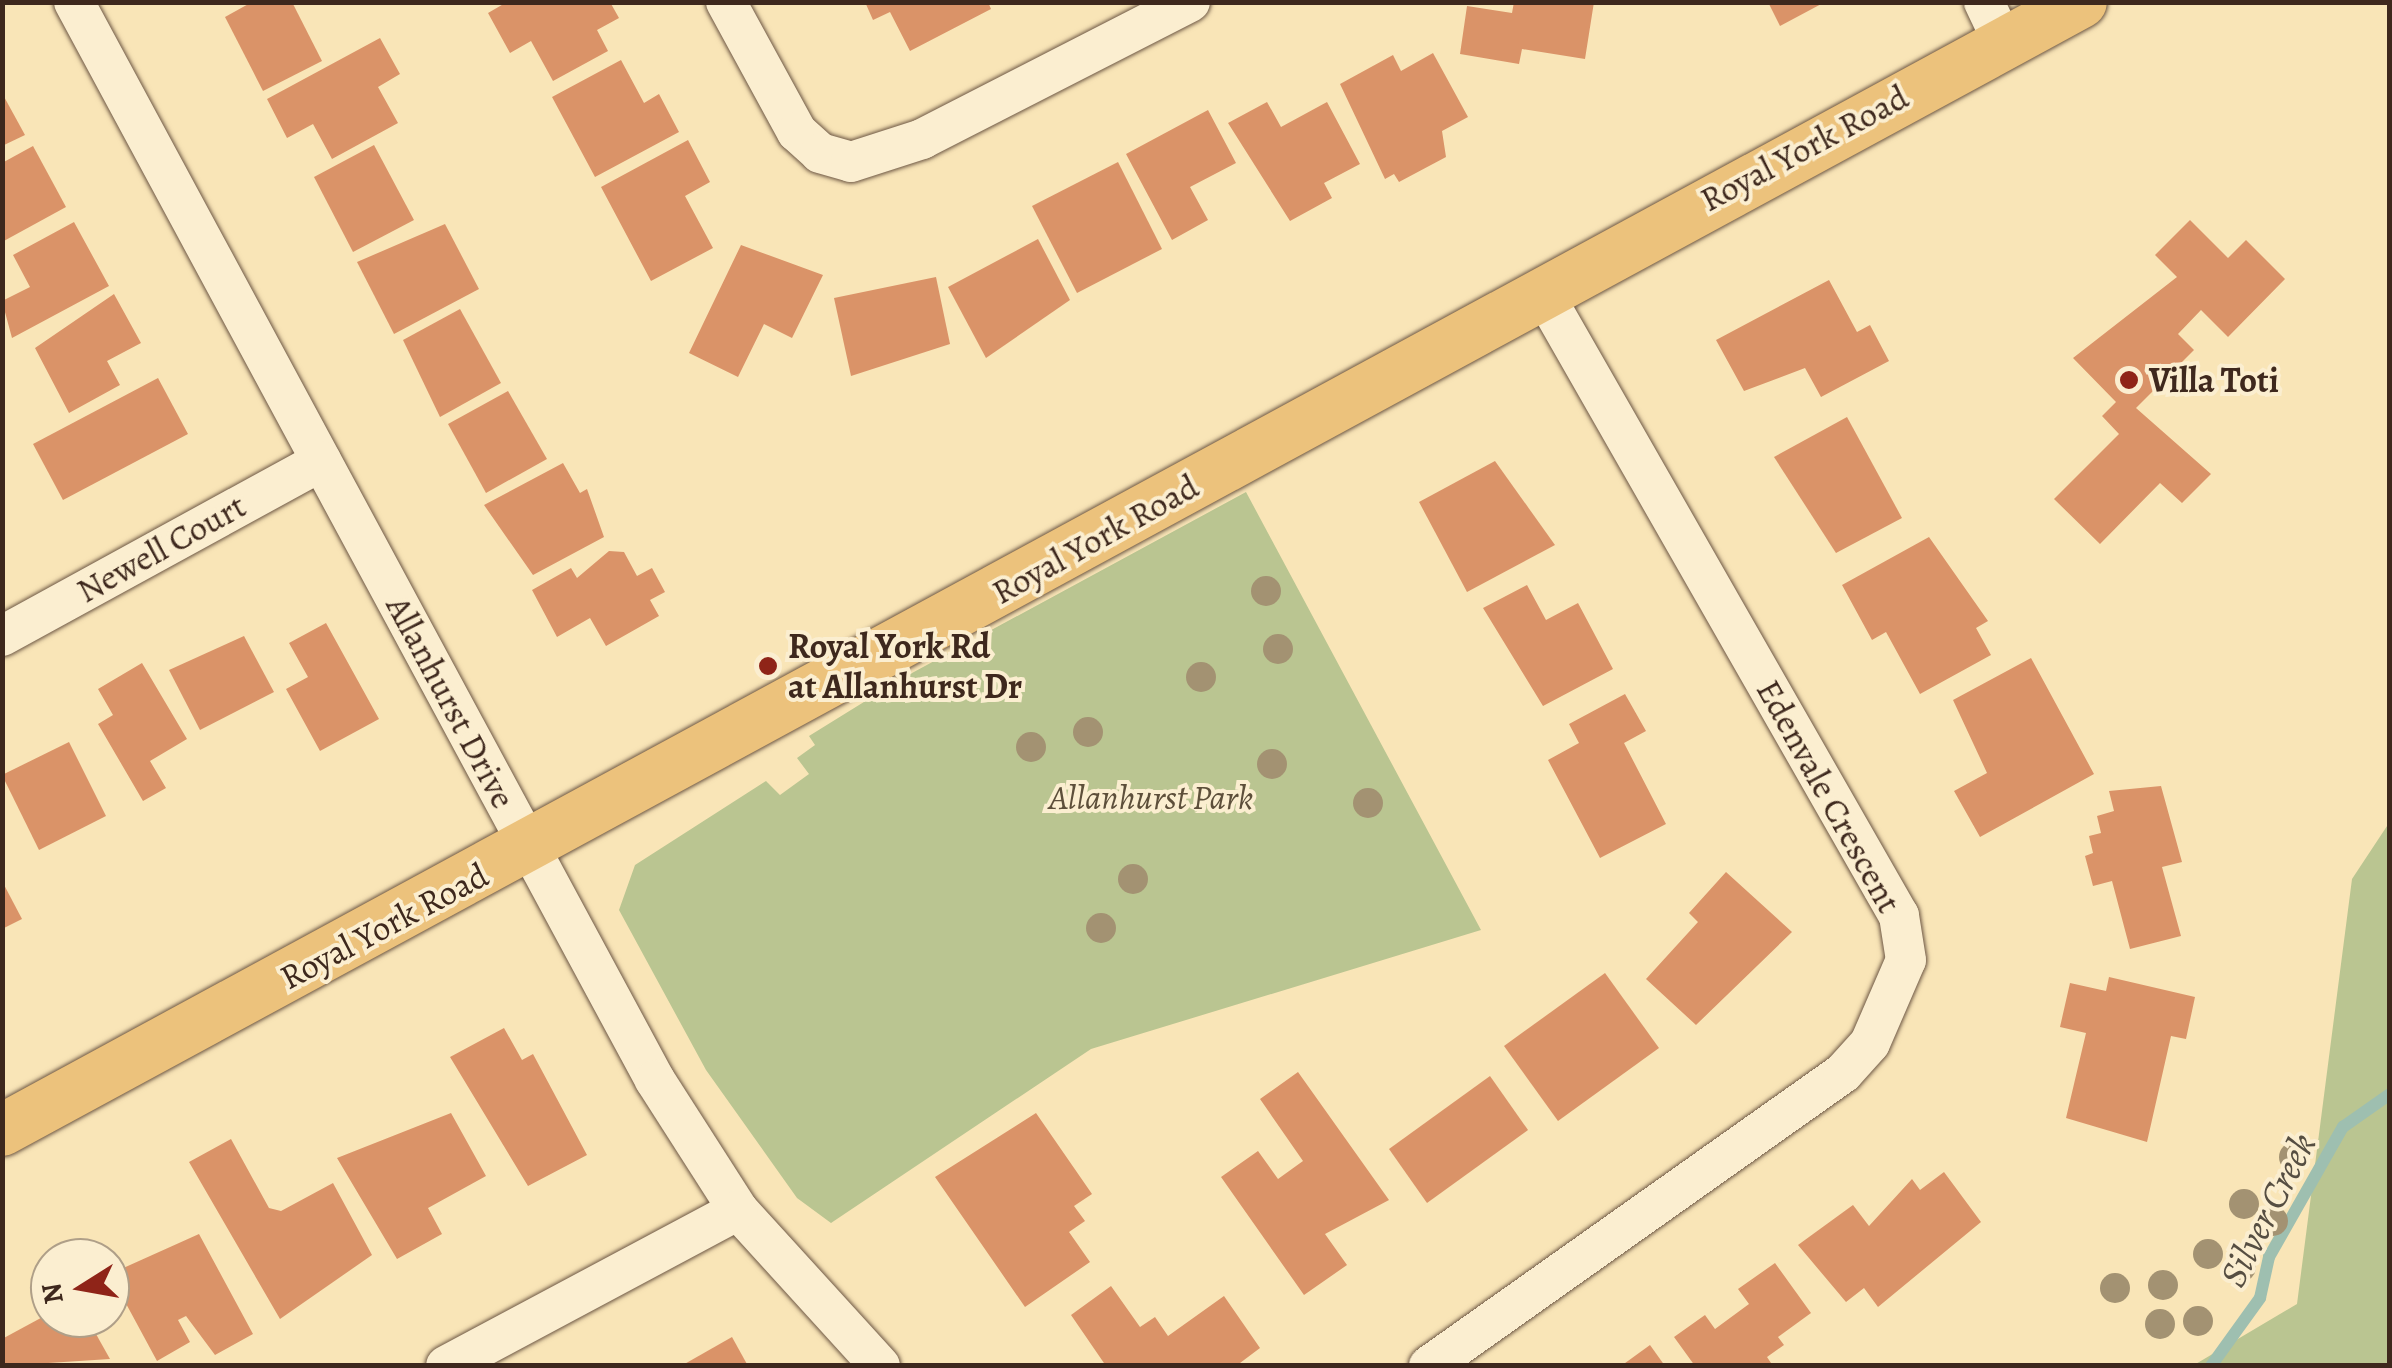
<!DOCTYPE html>
<html>
<head>
<meta charset="utf-8">
<style>
  body { margin:0 }
  #map { position:relative; width:2392px; height:1368px; overflow:hidden; background:#f9e5b7; font-family:Alegreya,serif }
  div>[style] { position:absolute }
  .green>* { inset:0; background:#bac591 }
  .stream>* { height:12px; margin:-6px; padding:0 6px; transform-origin:6px; border-radius:6px; background:#9ebfb0 }
  .building>* { inset:0; background:#da9368 }
  .roads { filter:drop-shadow(0 0 2px #6d5744) drop-shadow(0 0 2px #6d5744) }
  .minor>* { height:40px; margin:-20px; padding:0 20px; transform-origin:20px; border-radius:20px; background:#fbeed0 }
  .major>* { height:52px; margin:-26px; padding:0 26px; transform-origin:26px; border-radius:26px; background:#ecc27c }
  .trees>* { width:30px; height:30px; margin:-15px; border-radius:50%; background:#a39272 }
  .dots>* { width:28px; height:28px; translate:-50% -50%; box-sizing:border-box; border:5px solid #fbeed0; border-radius:50% }
  span { translate:-50% -50%; white-space:nowrap; text-align:center; line-height:1.15; -webkit-text-stroke:8px #fbeed0; paint-order:stroke }
  .street-label { font-size:35px; color:#3e281d }
  .poi-label { font-size:35px; color:#3e281d; font-weight:700 }
  .left { translate:0 -50%; text-align:left }
  .park-label { font-size:35px; color:#5d4f3a; font-style:italic }
  .water-label { font-size:38px; color:#564e42; font-style:italic }
  .frame { position:absolute; inset:0; border:5px solid #3e281d; pointer-events:none }
  .north { position:absolute; left:30px; top:1238px; width:100px; height:100px; box-sizing:border-box; background:#fbeed0; border:2px solid #af9f88; border-radius:50%; rotate:259deg; font-size:28px; font-weight:700; line-height:40px; text-align:center; color:#3e281d }
  .north::after { content:''; display:block; margin:auto; width:35px; height:45px; background:#8f2418; clip-path:polygon(50% 0,100% 100%,50% 72%,0 100%) }
</style>
</head>
<body>
<div id="map">
  <div class="green">
    <i style="clip-path:polygon(1246px 492px,1481px 930px,1091px 1049px,831px 1223px,797px 1198px,706px 1070px,619px 910px,635px 865px,766px 781px,780px 795px,809px 774px,797px 758px,815px 745px,809px 736px,901px 679px)"></i>
    <i style="clip-path:polygon(2389px 823px,2389px 1365px,2194px 1365px,2297px 1304px,2352px 879px)"></i>
  </div>
  <div class="stream">
    <i style="left:2211px;top:1366px;width:84px;rotate:-54.2deg"></i>
    <i style="left:2260px;top:1298px;width:42px;rotate:-77.6deg"></i>
    <i style="left:2269px;top:1257px;width:150px;rotate:-60.4deg"></i>
    <i style="left:2343px;top:1127px;width:57px;rotate:-35.1deg"></i>
  </div>
  <div class="building">
    <i style="clip-path:polygon(252px 2px,292px 2px,322px 61px,263px 91px,225px 17px)"></i>
    <i style="clip-path:polygon(507px 2px,610px 2px,619px 18px,597px 30px,608px 51px,553px 81px,531px 41px,510px 53px,488px 13px)"></i>
    <i style="clip-path:polygon(865px 2px,988px 2px,991px 9px,910px 51px,890px 12px,873px 20px)"></i>
    <i style="clip-path:polygon(1514px 2px,1594px 2px,1585px 59px,1522px 49px,1519px 64px,1460px 54px,1467px 6px,1512px 13px)"></i>
    <i style="clip-path:polygon(1768px 2px,1825px 2px,1780px 26px)"></i>
    <i style="clip-path:polygon(380px 38px,400px 74px,378px 87px,398px 123px,332px 159px,313px 124px,287px 138px,267px 99px)"></i>
    <i style="clip-path:polygon(1433px 53px,1468px 117px,1442px 131px,1446px 157px,1399px 182px,1394px 174px,1385px 179px,1340px 84px,1393px 55px,1401px 71px)"></i>
    <i style="clip-path:polygon(621px 60px,644px 103px,659px 94px,679px 132px,595px 177px,552px 97px)"></i>
    <i style="clip-path:polygon(2px 93px,25px 135px,2px 146px)"></i>
    <i style="clip-path:polygon(1267px 102px,1281px 127px,1327px 102px,1360px 164px,1324px 183px,1332px 198px,1290px 221px,1228px 123px)"></i>
    <i style="clip-path:polygon(1208px 110px,1236px 163px,1190px 187px,1208px 220px,1172px 240px,1126px 154px)"></i>
    <i style="clip-path:polygon(688px 140px,710px 182px,685px 196px,713px 248px,651px 281px,601px 187px)"></i>
    <i style="clip-path:polygon(374px 145px,414px 220px,353px 252px,314px 177px)"></i>
    <i style="clip-path:polygon(33px 146px,66px 207px,2px 242px,2px 163px)"></i>
    <i style="clip-path:polygon(1118px 162px,1162px 249px,1077px 293px,1032px 206px)"></i>
    <i style="clip-path:polygon(2190px 220px,2228px 258px,2246px 240px,2285px 279px,2228px 337px,2201px 310px,2178px 334px,2194px 350px,2136px 408px,2211px 474px,2182px 503px,2160px 483px,2100px 544px,2054px 499px,2119px 434px,2102px 416px,2116px 402px,2073px 358px,2177px 277px,2155px 255px)"></i>
    <i style="clip-path:polygon(74px 222px,109px 286px,12px 338px,2px 301px,30px 287px,13px 255px)"></i>
    <i style="clip-path:polygon(445px 224px,479px 289px,394px 334px,357px 262px)"></i>
    <i style="clip-path:polygon(1038px 239px,1070px 300px,986px 358px,948px 287px)"></i>
    <i style="clip-path:polygon(741px 245px,823px 275px,792px 338px,764px 324px,738px 377px,689px 353px)"></i>
    <i style="clip-path:polygon(936px 277px,950px 344px,851px 376px,834px 298px)"></i>
    <i style="clip-path:polygon(1829px 280px,1857px 332px,1870px 325px,1889px 361px,1821px 397px,1805px 368px,1744px 391px,1716px 340px)"></i>
    <i style="clip-path:polygon(114px 294px,141px 343px,107px 361px,120px 385px,69px 413px,35px 348px)"></i>
    <i style="clip-path:polygon(460px 309px,501px 383px,440px 417px,403px 340px)"></i>
    <i style="clip-path:polygon(158px 378px,188px 434px,63px 500px,33px 444px)"></i>
    <i style="clip-path:polygon(508px 391px,547px 459px,486px 493px,448px 424px)"></i>
    <i style="clip-path:polygon(1847px 417px,1902px 518px,1836px 553px,1774px 457px)"></i>
    <i style="clip-path:polygon(1495px 461px,1555px 545px,1467px 592px,1419px 502px)"></i>
    <i style="clip-path:polygon(563px 463px,580px 493px,587px 489px,604px 537px,533px 575px,484px 505px)"></i>
    <i style="clip-path:polygon(1929px 537px,1988px 621px,1976px 628px,1991px 655px,1920px 694px,1886px 632px,1872px 640px,1842px 585px)"></i>
    <i style="clip-path:polygon(609px 551px,624px 552px,637px 576px,652px 568px,665px 592px,650px 600px,659px 616px,606px 646px,590px 618px,557px 637px,532px 590px,571px 568px,577px 578px)"></i>
    <i style="clip-path:polygon(1527px 585px,1546px 620px,1578px 603px,1613px 669px,1543px 706px,1483px 608px)"></i>
    <i style="clip-path:polygon(326px 623px,379px 719px,320px 751px,286px 689px,308px 677px,289px 643px)"></i>
    <i style="clip-path:polygon(244px 636px,274px 692px,200px 730px,169px 670px)"></i>
    <i style="clip-path:polygon(2031px 658px,2094px 774px,1980px 837px,1954px 791px,1987px 773px,1953px 700px)"></i>
    <i style="clip-path:polygon(142px 663px,187px 739px,150px 761px,166px 788px,143px 801px,98px 724px,113px 715px,98px 689px)"></i>
    <i style="clip-path:polygon(1625px 694px,1646px 731px,1624px 743px,1666px 824px,1600px 858px,1548px 760px,1579px 743px,1569px 724px)"></i>
    <i style="clip-path:polygon(69px 742px,106px 816px,39px 850px,2px 775px)"></i>
    <i style="clip-path:polygon(2161px 786px,2182px 862px,2162px 867px,2181px 936px,2130px 949px,2112px 881px,2093px 886px,2085px 856px,2093px 853px,2089px 836px,2101px 833px,2097px 816px,2114px 811px,2109px 791px)"></i>
    <i style="clip-path:polygon(1726px 872px,1792px 932px,1696px 1025px,1646px 979px,1698px 922px,1689px 913px)"></i>
    <i style="clip-path:polygon(2px 881px,22px 919px,2px 929px)"></i>
    <i style="clip-path:polygon(1605px 973px,1659px 1048px,1558px 1121px,1504px 1046px)"></i>
    <i style="clip-path:polygon(2109px 977px,2195px 997px,2186px 1039px,2171px 1036px,2147px 1142px,2066px 1118px,2086px 1033px,2060px 1027px,2070px 983px,2106px 991px)"></i>
    <i style="clip-path:polygon(504px 1028px,522px 1060px,533px 1054px,587px 1155px,528px 1186px,450px 1057px)"></i>
    <i style="clip-path:polygon(1298px 1072px,1389px 1200px,1325px 1234px,1347px 1265px,1304px 1295px,1221px 1177px,1258px 1151px,1278px 1179px,1303px 1161px,1260px 1099px)"></i>
    <i style="clip-path:polygon(1490px 1076px,1528px 1130px,1427px 1203px,1389px 1149px)"></i>
    <i style="clip-path:polygon(451px 1113px,486px 1176px,428px 1208px,442px 1234px,397px 1259px,337px 1158px)"></i>
    <i style="clip-path:polygon(1036px 1113px,1092px 1194px,1074px 1206px,1085px 1221px,1069px 1232px,1090px 1262px,1025px 1307px,935px 1177px)"></i>
    <i style="clip-path:polygon(231px 1139px,269px 1208px,281px 1211px,333px 1183px,372px 1255px,280px 1319px,189px 1162px)"></i>
    <i style="clip-path:polygon(1944px 1172px,1981px 1222px,1878px 1307px,1864px 1288px,1846px 1302px,1798px 1245px,1853px 1205px,1869px 1226px,1912px 1179px,1920px 1190px)"></i>
    <i style="clip-path:polygon(199px 1234px,253px 1334px,215px 1355px,186px 1316px,178px 1320px,190px 1342px,157px 1361px,110px 1274px)"></i>
    <i style="clip-path:polygon(1775px 1263px,1811px 1313px,1778px 1337px,1784px 1345px,1767px 1357px,1773px 1366px,1695px 1366px,1674px 1337px,1705px 1315px,1715px 1329px,1749px 1304px,1738px 1289px)"></i>
    <i style="clip-path:polygon(1111px 1286px,1140px 1327px,1155px 1317px,1168px 1336px,1224px 1296px,1260px 1348px,1236px 1366px,1106px 1366px,1071px 1315px)"></i>
    <i style="clip-path:polygon(50px 1313px,87px 1318px,110px 1359px,2px 1366px,2px 1339px)"></i>
    <i style="clip-path:polygon(732px 1337px,748px 1366px,681px 1366px)"></i>
    <i style="clip-path:polygon(1650px 1345px,1665px 1366px,1621px 1366px)"></i>
  </div>
  <div class="roads">
    <div class="minor">
      <i style="left:74px;top:2px;width:1225px;rotate:61.68deg"></i>
      <i style="left:655px;top:1080px;width:154px;rotate:57.4deg"></i>
      <i style="left:738px;top:1210px;width:211px;rotate:47.7deg"></i>
      <i style="left:726px;top:2px;width:148px;rotate:61.4deg"></i>
      <i style="left:797px;top:132px;width:31px;rotate:42deg"></i>
      <i style="left:820px;top:153px;width:32px;rotate:16deg"></i>
      <i style="left:851px;top:162px;width:75px;rotate:-17.9deg"></i>
      <i style="left:922px;top:139px;width:301px;rotate:-27.1deg"></i>
      <i style="left:1984px;top:2px;width:44px;rotate:64.6deg"></i>
      <i style="left:2px;top:636px;width:364px;rotate:-28.7deg"></i>
      <i style="left:446px;top:1366px;width:331px;rotate:-28.1deg"></i>
      <i style="left:1429px;top:1366px;width:507px;rotate:-35.29deg"></i>
      <i style="left:1843px;top:1073px;width:40px;rotate:-48deg"></i>
      <i style="left:1870px;top:1043px;width:90px;rotate:-66.6deg"></i>
      <i style="left:1906px;top:960px;width:45px;rotate:-99deg"></i>
      <i style="left:1899px;top:916px;width:720px;rotate:-119.74deg"></i>
    </div>
    <div class="major">
      <i style="left:2px;top:1130px;width:2365px;rotate:-28.48deg"></i>
    </div>
  </div>
  <div class="trees">
    <i style="left:1266px;top:591px"></i>
    <i style="left:1278px;top:649px"></i>
    <i style="left:1201px;top:677px"></i>
    <i style="left:1088px;top:732px"></i>
    <i style="left:1031px;top:747px"></i>
    <i style="left:1272px;top:764px"></i>
    <i style="left:1368px;top:803px"></i>
    <i style="left:1133px;top:879px"></i>
    <i style="left:1101px;top:928px"></i>
    <i style="left:2294px;top:1157px"></i>
    <i style="left:2244px;top:1204px"></i>
    <i style="left:2273px;top:1221px"></i>
    <i style="left:2208px;top:1254px"></i>
    <i style="left:2241px;top:1267px"></i>
    <i style="left:2163px;top:1285px"></i>
    <i style="left:2115px;top:1288px"></i>
    <i style="left:2198px;top:1321px"></i>
    <i style="left:2160px;top:1324px"></i>
  </div>
  <div class="dots">
    <i style="left:2129px;top:380px;background:#8f2418"></i>
    <i style="left:768px;top:666px;background:#8f2418"></i>
  </div>
  <div class="street-label">
    <span style="left:1804px;top:148px;rotate:-28deg">Royal York Road</span>
    <span style="left:1095px;top:539px;rotate:-29deg">Royal York Road</span>
    <span style="left:161px;top:548px;rotate:-29deg">Newell Court</span>
    <span style="left:451px;top:702px;rotate:62deg">Allanhurst Drive</span>
    <span style="left:1829px;top:796px;rotate:61deg">Edenvale Crescent</span>
    <span style="left:384px;top:926px;rotate:-28deg">Royal York Road</span>
  </div>
  <div class="poi-label">
    <span class="left" style="left:2149px;top:380px">Villa Toti</span>
    <span class="left" style="left:788px;top:666px">Royal York Rd<br>at Allanhurst Dr</span>
  </div>
  <div class="park-label">
    <span style="left:1151px;top:797px">Allanhurst Park</span>
  </div>
  <div class="water-label">
    <span style="left:2268px;top:1210px;rotate:-63deg">Silver Creek</span>
  </div>
  <div class="frame"></div>
  <div class="north">N</div>
</div>
</body>
</html>
